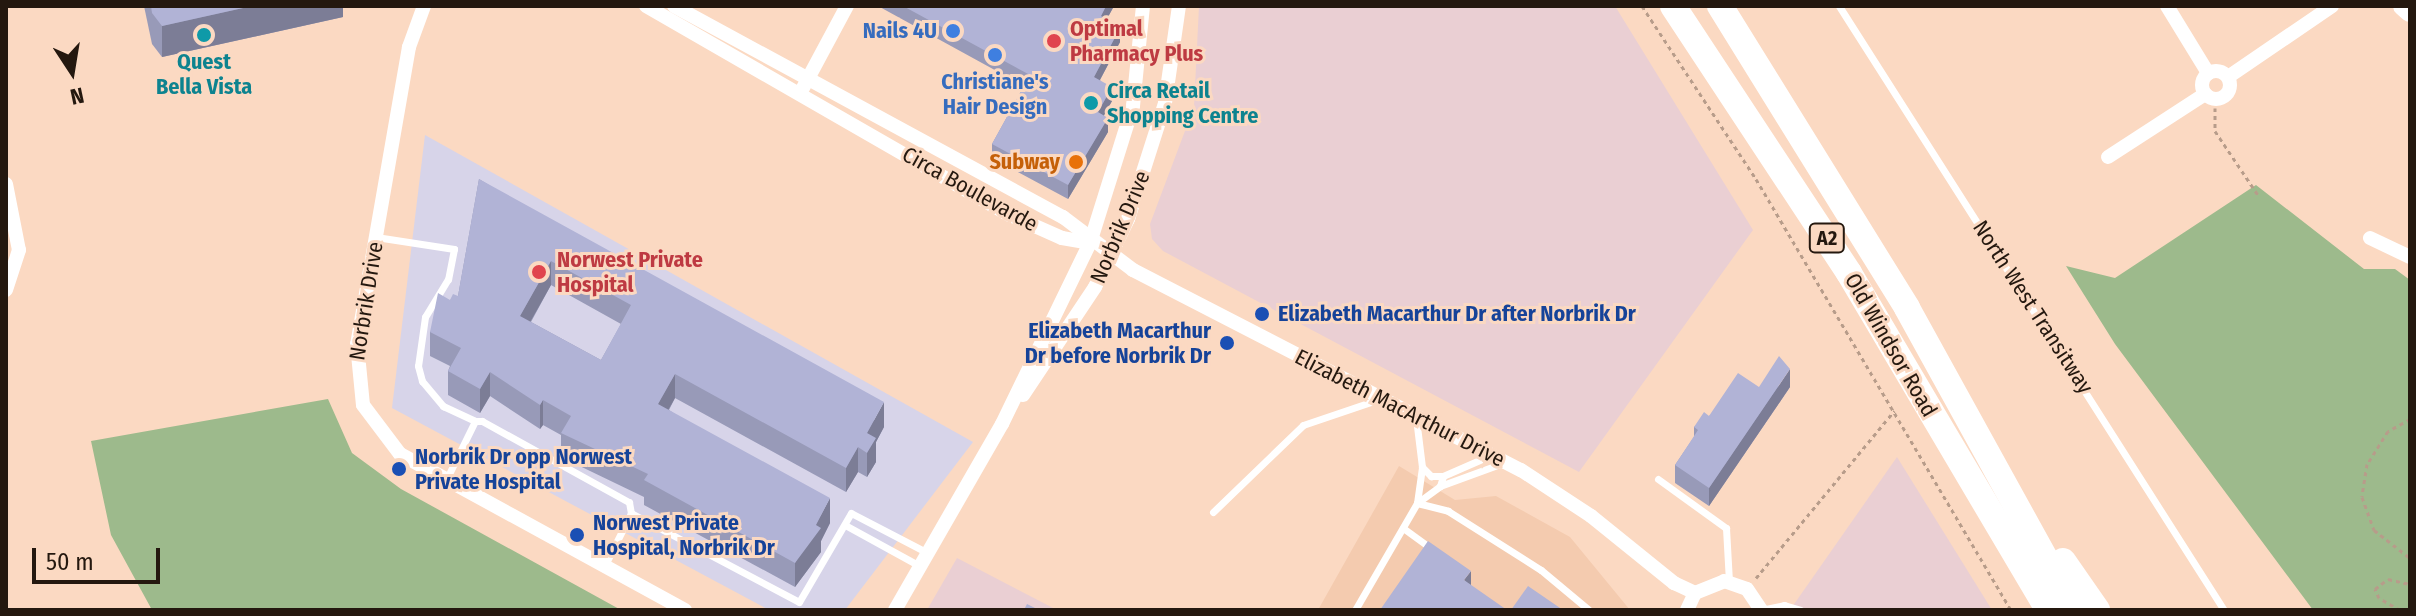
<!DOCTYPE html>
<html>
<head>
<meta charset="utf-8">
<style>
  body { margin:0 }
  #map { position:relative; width:2416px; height:616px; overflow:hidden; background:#fbd9c2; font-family:"Fira Sans Condensed",sans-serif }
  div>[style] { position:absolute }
  .commercial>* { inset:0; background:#eacfd3 }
  .built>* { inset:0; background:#f4cbaf }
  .medical>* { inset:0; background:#d7d4e9 }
  .green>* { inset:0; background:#9dba8c }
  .path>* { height:3px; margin-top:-1.5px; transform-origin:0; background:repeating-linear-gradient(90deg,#b79c8a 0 4px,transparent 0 8px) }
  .lane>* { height:7px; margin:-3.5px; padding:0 3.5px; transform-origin:3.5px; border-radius:3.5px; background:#fff }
  .street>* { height:14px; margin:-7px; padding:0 7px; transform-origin:7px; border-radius:7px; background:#fff }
  .street>.ring { margin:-7px; padding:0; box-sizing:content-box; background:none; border:14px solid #fff; border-radius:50% }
  .secondary>* { height:20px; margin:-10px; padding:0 10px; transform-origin:10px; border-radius:10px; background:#fff }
  .highway>* { height:26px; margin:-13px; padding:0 13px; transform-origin:13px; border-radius:13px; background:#fff }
  .wall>* { inset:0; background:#989ab8 }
  .shaded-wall>* { inset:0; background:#7c7d96 }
  .building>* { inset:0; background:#b1b3d6 }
  .dots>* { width:22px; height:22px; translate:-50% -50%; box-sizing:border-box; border:4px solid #fbd9c2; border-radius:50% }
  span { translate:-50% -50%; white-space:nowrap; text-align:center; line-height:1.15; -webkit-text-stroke:6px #fbd9c2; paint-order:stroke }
  .shield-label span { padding:2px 6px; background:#fbd9c2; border:2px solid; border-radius:6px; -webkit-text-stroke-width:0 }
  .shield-label { font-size:20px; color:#24180f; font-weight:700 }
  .health-label { font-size:22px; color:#be3a42; font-weight:700 }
  .left { translate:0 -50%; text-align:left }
  .shop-label { font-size:22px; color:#366cbe; font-weight:700 }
  .right { translate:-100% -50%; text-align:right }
  .culture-label { font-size:22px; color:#0d838f; font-weight:700 }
  .food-label { font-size:22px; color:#c56008; font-weight:700 }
  .street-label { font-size:22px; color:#24180f }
  .transit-label { font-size:22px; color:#164399; font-weight:700 }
  .frame { position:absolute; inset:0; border:8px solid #24180f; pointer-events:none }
  .north { position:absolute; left:32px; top:32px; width:80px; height:80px; -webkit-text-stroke:6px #fbd9c2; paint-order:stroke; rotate:168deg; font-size:22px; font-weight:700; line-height:32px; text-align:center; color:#24180f }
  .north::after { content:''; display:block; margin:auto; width:28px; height:36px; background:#24180f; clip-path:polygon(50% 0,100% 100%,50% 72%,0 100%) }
  .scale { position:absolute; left:32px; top:548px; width:128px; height:36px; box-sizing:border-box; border:4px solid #24180f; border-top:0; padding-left:10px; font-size:24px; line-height:28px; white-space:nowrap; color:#24180f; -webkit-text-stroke:6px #fbd9c2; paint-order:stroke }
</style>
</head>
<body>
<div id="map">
  <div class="commercial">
    <i style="clip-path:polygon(1199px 6px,1615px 6px,1753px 230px,1579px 472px,1163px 251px,1152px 239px,1150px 224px,1194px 107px)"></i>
    <i style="clip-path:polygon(1897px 457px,1992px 610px,1790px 610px)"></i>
    <i style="clip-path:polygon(957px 558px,1057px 610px,927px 610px)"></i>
  </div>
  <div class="built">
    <i style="clip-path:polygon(1399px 466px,1455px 500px,1496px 496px,1570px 537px,1630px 610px,1318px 610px)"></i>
  </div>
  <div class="medical">
    <i style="clip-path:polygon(425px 135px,973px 442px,845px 610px,769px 610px,392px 408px)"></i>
  </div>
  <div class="green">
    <i style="clip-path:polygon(2256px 185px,2364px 269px,2395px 269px,2410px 280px,2410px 610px,2313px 610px,2115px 344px,2066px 266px,2115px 278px)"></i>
    <i style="clip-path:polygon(328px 399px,352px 453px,401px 489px,621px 610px,152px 610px,111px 535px,91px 441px)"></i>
  </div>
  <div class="path">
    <i style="left:1642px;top:6px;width:207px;rotate:56.6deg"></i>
    <i style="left:1756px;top:179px;width:501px;rotate:59.39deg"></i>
    <i style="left:1000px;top:89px;width:12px;rotate:-42deg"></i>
    <i style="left:1009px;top:81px;width:17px;rotate:21deg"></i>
    <i style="left:2215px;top:108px;width:23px;rotate:90deg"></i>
    <i style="left:2215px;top:131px;width:77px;rotate:56.1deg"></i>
    <i style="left:2410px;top:419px;width:25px;rotate:151deg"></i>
    <i style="left:2388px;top:431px;width:39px;rotate:122deg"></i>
    <i style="left:2367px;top:464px;width:33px;rotate:99deg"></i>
    <i style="left:2362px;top:497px;width:35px;rotate:70deg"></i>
    <i style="left:2374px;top:530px;width:46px;rotate:37.9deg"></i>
    <i style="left:1756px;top:578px;width:217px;rotate:-50.4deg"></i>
    <i style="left:2400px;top:610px;width:24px;rotate:-150deg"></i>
    <i style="left:2379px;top:598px;width:10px;rotate:-114deg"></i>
    <i style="left:2375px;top:589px;width:16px;rotate:-38deg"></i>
    <i style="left:2388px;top:579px;width:23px;rotate:13deg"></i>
  </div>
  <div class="lane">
    <i style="left:1839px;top:6px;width:716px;rotate:57.49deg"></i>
    <i style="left:376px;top:237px;width:79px;rotate:8.7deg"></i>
    <i style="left:454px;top:249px;width:31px;rotate:101deg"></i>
    <i style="left:448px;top:279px;width:44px;rotate:121.2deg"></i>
    <i style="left:425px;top:317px;width:49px;rotate:98.1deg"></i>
    <i style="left:418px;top:366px;width:16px;rotate:75deg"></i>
    <i style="left:422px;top:381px;width:33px;rotate:50deg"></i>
    <i style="left:443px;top:406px;width:35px;rotate:25deg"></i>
    <i style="left:1422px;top:467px;width:13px;rotate:45deg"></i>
    <i style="left:1431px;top:476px;width:12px"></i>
    <i style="left:1658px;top:479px;width:84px;rotate:35.8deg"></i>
    <i style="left:1726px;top:528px;width:53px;rotate:86.8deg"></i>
    <i style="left:446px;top:480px;width:66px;rotate:-63.8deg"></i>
    <i style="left:475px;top:421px;width:7px"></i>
    <i style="left:482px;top:421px;width:168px;rotate:28.9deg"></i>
    <i style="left:629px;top:502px;width:11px;rotate:80deg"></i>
    <i style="left:631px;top:513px;width:58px;rotate:116.6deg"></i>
    <i style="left:1440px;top:486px;width:10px;rotate:-73deg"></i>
    <i style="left:1443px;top:476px;width:50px;rotate:-23.5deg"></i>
    <i style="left:1417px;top:503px;width:32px;rotate:14deg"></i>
    <i style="left:1448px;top:511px;width:110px;rotate:32.4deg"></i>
    <i style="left:1541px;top:570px;width:62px;rotate:39.8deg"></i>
    <i style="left:1417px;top:503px;width:29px;rotate:-36deg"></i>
    <i style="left:1440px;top:486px;width:67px;rotate:-20.1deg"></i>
    <i style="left:1213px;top:512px;width:125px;rotate:-44deg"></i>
    <i style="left:1303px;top:425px;width:81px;rotate:-18.7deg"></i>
    <i style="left:631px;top:513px;width:190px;rotate:27.9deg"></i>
    <i style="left:799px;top:602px;width:103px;rotate:-59.7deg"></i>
    <i style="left:851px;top:513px;width:87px;rotate:27.5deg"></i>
    <i style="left:845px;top:525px;width:85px;rotate:28.7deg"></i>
    <i style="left:1403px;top:528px;width:37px;rotate:36deg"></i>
    <i style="left:1355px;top:610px;width:124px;rotate:-59.9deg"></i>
    <i style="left:1417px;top:503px;width:36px;rotate:-82deg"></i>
    <i style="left:1422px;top:467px;width:49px;rotate:-97deg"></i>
    <i style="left:1761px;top:610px;width:24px;rotate:-12deg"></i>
    <i style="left:1784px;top:605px;width:17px;rotate:17deg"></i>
  </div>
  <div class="street">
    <i style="left:424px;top:6px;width:44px;rotate:110.1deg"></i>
    <i style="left:409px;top:47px;width:302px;rotate:99.9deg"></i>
    <i style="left:357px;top:344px;width:61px;rotate:84.4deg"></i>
    <i style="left:363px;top:405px;width:61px;rotate:52.9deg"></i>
    <i style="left:400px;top:454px;width:325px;rotate:28.7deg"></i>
    <i style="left:646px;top:6px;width:418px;rotate:29.9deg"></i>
    <i style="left:1008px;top:214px;width:59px;rotate:24deg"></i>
    <i style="left:1062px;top:238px;width:28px;rotate:10deg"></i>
    <i style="left:674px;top:6px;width:443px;rotate:28.5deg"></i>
    <i style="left:1063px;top:217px;width:88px;rotate:37.1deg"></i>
    <i style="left:1133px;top:270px;width:437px;rotate:27.3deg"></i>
    <i style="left:1521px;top:470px;width:84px;rotate:33.3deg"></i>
    <i style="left:1591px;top:516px;width:107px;rotate:38.9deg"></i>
    <i style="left:1674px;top:583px;width:23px;rotate:25deg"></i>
    <i style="left:2167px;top:6px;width:79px;rotate:58.5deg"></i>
    <i class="ring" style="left:2202px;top:71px;width:14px;height:14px"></i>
    <i style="left:2228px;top:77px;width:126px;rotate:-34.3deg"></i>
    <i style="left:803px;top:88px;width:93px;rotate:-61.8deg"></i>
    <i style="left:2108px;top:157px;width:116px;rotate:-33deg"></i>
    <i style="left:6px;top:184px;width:67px;rotate:78.9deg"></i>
    <i style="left:19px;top:250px;width:42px;rotate:108deg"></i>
    <i style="left:2370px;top:238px;width:44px;rotate:25.4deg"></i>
    <i style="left:1023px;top:395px;width:130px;rotate:-56.3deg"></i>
    <i style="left:1095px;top:287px;width:76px;rotate:-64.1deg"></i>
    <i style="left:1128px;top:219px;width:122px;rotate:-72.3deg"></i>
    <i style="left:1165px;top:103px;width:98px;rotate:-81.8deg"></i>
    <i style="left:895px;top:610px;width:215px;rotate:-60.1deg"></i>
    <i style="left:1002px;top:424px;width:201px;rotate:-64.1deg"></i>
    <i style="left:1090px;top:243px;width:144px;rotate:-72.6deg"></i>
    <i style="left:1133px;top:106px;width:100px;rotate:-84.3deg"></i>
    <i style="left:1687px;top:610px;width:19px;rotate:-65deg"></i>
    <i style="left:1695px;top:593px;width:31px;rotate:-22deg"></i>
    <i style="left:1724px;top:581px;width:24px;rotate:19deg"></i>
    <i style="left:1747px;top:589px;width:25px;rotate:56deg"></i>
  </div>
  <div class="secondary">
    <i style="left:2403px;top:6px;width:9px;rotate:41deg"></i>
  </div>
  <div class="highway">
    <i style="left:1673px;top:6px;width:320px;rotate:56.6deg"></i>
    <i style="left:1849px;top:273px;width:391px;rotate:59.4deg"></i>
    <i style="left:1720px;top:6px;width:355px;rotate:58.2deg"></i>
    <i style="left:1907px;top:308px;width:345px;rotate:61.1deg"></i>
    <i style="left:2063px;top:561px;width:60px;rotate:55.2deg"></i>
  </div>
  <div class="wall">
    <i style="clip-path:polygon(144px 6px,343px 6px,343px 17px,162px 57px,152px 44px)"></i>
    <i style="clip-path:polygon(878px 6px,1114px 6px,1106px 20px,1120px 42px,1100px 80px,1112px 101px,1104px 115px,1108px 132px,1068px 199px,992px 158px,992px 144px,1024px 86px)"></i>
    <i style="clip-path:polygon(evenodd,479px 179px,884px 427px,876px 442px,876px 462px,867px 477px,858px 472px,846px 492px,675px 398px,669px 410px,830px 523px,821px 541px,821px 552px,795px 587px,644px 505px,644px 497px,561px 457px,561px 435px,543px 425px,540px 429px,490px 396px,480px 413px,448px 395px,448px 371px,450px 366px,430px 356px,430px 332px,450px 300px,458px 296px,479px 179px,551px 285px,621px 324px,601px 360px,531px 322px,551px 285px)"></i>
    <i style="clip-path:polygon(1759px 387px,1790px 387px,1709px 506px,1675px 483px,1675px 465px,1694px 437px,1694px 427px,1709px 416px)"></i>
  </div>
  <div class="shaded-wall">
    <i style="clip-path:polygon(252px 6px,343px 6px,343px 17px,162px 57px,162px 26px)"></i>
    <i style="clip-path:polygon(1106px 6px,1114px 6px,1101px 30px,1101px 16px)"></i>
    <i style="clip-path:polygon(1120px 28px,1120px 42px,1094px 91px,1094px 77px)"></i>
    <i style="clip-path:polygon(1112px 87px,1112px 101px,1098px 126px,1098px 112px)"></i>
    <i style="clip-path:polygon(1108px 118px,1108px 132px,1068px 199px,1068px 185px)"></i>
    <i style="clip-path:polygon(551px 261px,551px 285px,520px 340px,520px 316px)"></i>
    <i style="clip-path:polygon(1790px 369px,1790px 387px,1709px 506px,1709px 488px)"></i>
    <i style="clip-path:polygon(490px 372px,490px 396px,480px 413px,480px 389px)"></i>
    <i style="clip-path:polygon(675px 374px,675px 398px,658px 428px,658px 404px)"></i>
    <i style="clip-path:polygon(543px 400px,543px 425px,540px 429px,540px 405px)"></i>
    <i style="clip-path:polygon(884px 402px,884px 427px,876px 442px,876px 462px,867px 477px,867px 433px)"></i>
    <i style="clip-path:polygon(858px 447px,858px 472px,846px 492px,846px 468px)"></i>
    <i style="clip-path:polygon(830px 498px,830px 523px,821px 541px,821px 552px,795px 587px,795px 563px)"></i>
    <i style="clip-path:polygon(1471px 571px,1471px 589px,1464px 580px)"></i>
  </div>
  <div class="building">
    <i style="clip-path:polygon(151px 6px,252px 6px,162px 26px,152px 13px)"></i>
    <i style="clip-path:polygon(903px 6px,1106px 6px,1101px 16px,1120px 28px,1094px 77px,1112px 87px,1098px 112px,1108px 118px,1068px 185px,992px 144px,1030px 75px)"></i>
    <i style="clip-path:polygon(evenodd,479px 179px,884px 402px,867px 433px,876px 438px,867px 453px,858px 447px,846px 468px,675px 374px,658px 404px,830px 498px,816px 525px,821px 528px,795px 563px,644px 480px,648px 474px,561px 433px,571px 416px,543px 400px,540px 405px,490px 372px,480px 389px,448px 371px,461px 348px,430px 332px,438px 293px,450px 300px,453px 294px,458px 296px,479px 179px,551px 261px,631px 305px,601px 360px,520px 316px,551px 261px)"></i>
    <i style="clip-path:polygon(1779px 356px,1790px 369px,1709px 488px,1675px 465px,1698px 430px,1694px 427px,1704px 412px,1709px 416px,1738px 373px,1759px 387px)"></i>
    <i style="clip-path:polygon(1428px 541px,1471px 571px,1464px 580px,1507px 610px,1380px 610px)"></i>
    <i style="clip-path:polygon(1528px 586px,1563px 610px,1511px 610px)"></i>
    <i style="clip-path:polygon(1027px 604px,1039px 610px,1024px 610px)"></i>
  </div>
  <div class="dots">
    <i style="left:953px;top:31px;background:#3f7fe0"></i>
    <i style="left:204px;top:35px;background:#0f9aa8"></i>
    <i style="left:1054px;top:41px;background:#e0444e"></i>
    <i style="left:995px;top:55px;background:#3f7fe0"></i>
    <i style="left:1091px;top:103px;background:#0f9aa8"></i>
    <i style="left:1076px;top:162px;background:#e8710a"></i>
    <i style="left:539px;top:272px;background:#e0444e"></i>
    <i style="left:1262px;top:314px;background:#1a4fb4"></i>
    <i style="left:1227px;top:343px;background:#1a4fb4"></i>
    <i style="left:399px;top:469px;background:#1a4fb4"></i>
    <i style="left:577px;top:535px;background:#1a4fb4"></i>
  </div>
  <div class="shield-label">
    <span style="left:1827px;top:238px">A2</span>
  </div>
  <div class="health-label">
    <span class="left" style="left:1070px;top:41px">Optimal<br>Pharmacy Plus</span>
    <span class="left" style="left:557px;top:272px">Norwest Private<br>Hospital</span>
  </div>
  <div class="shop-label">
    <span class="right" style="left:937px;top:31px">Nails 4U</span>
    <span style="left:995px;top:94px">Christiane's<br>Hair Design</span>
  </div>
  <div class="culture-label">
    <span style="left:204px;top:74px">Quest<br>Bella Vista</span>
    <span class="left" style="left:1107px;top:103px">Circa Retail<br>Shopping Centre</span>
  </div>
  <div class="food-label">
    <span class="right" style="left:1060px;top:162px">Subway</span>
  </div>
  <div class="street-label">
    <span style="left:970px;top:189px;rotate:29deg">Circa Boulevarde</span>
    <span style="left:1120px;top:227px;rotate:-67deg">Norbrik Drive</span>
    <span style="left:366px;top:301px;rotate:-81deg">Norbrik Drive</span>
    <span style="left:2033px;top:307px;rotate:57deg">North West Transitway</span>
    <span style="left:1891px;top:345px;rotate:60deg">Old Windsor Road</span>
    <span style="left:1400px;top:408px;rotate:27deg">Elizabeth MacArthur Drive</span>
  </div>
  <div class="transit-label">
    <span class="left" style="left:1278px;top:314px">Elizabeth Macarthur Dr after Norbrik Dr</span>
    <span class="right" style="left:1211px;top:343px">Elizabeth Macarthur<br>Dr before Norbrik Dr</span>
    <span class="left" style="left:415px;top:469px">Norbrik Dr opp Norwest<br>Private Hospital</span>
    <span class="left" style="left:593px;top:535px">Norwest Private<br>Hospital, Norbrik Dr</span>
  </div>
  <div class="frame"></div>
  <div class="north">N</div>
  <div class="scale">50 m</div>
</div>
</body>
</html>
